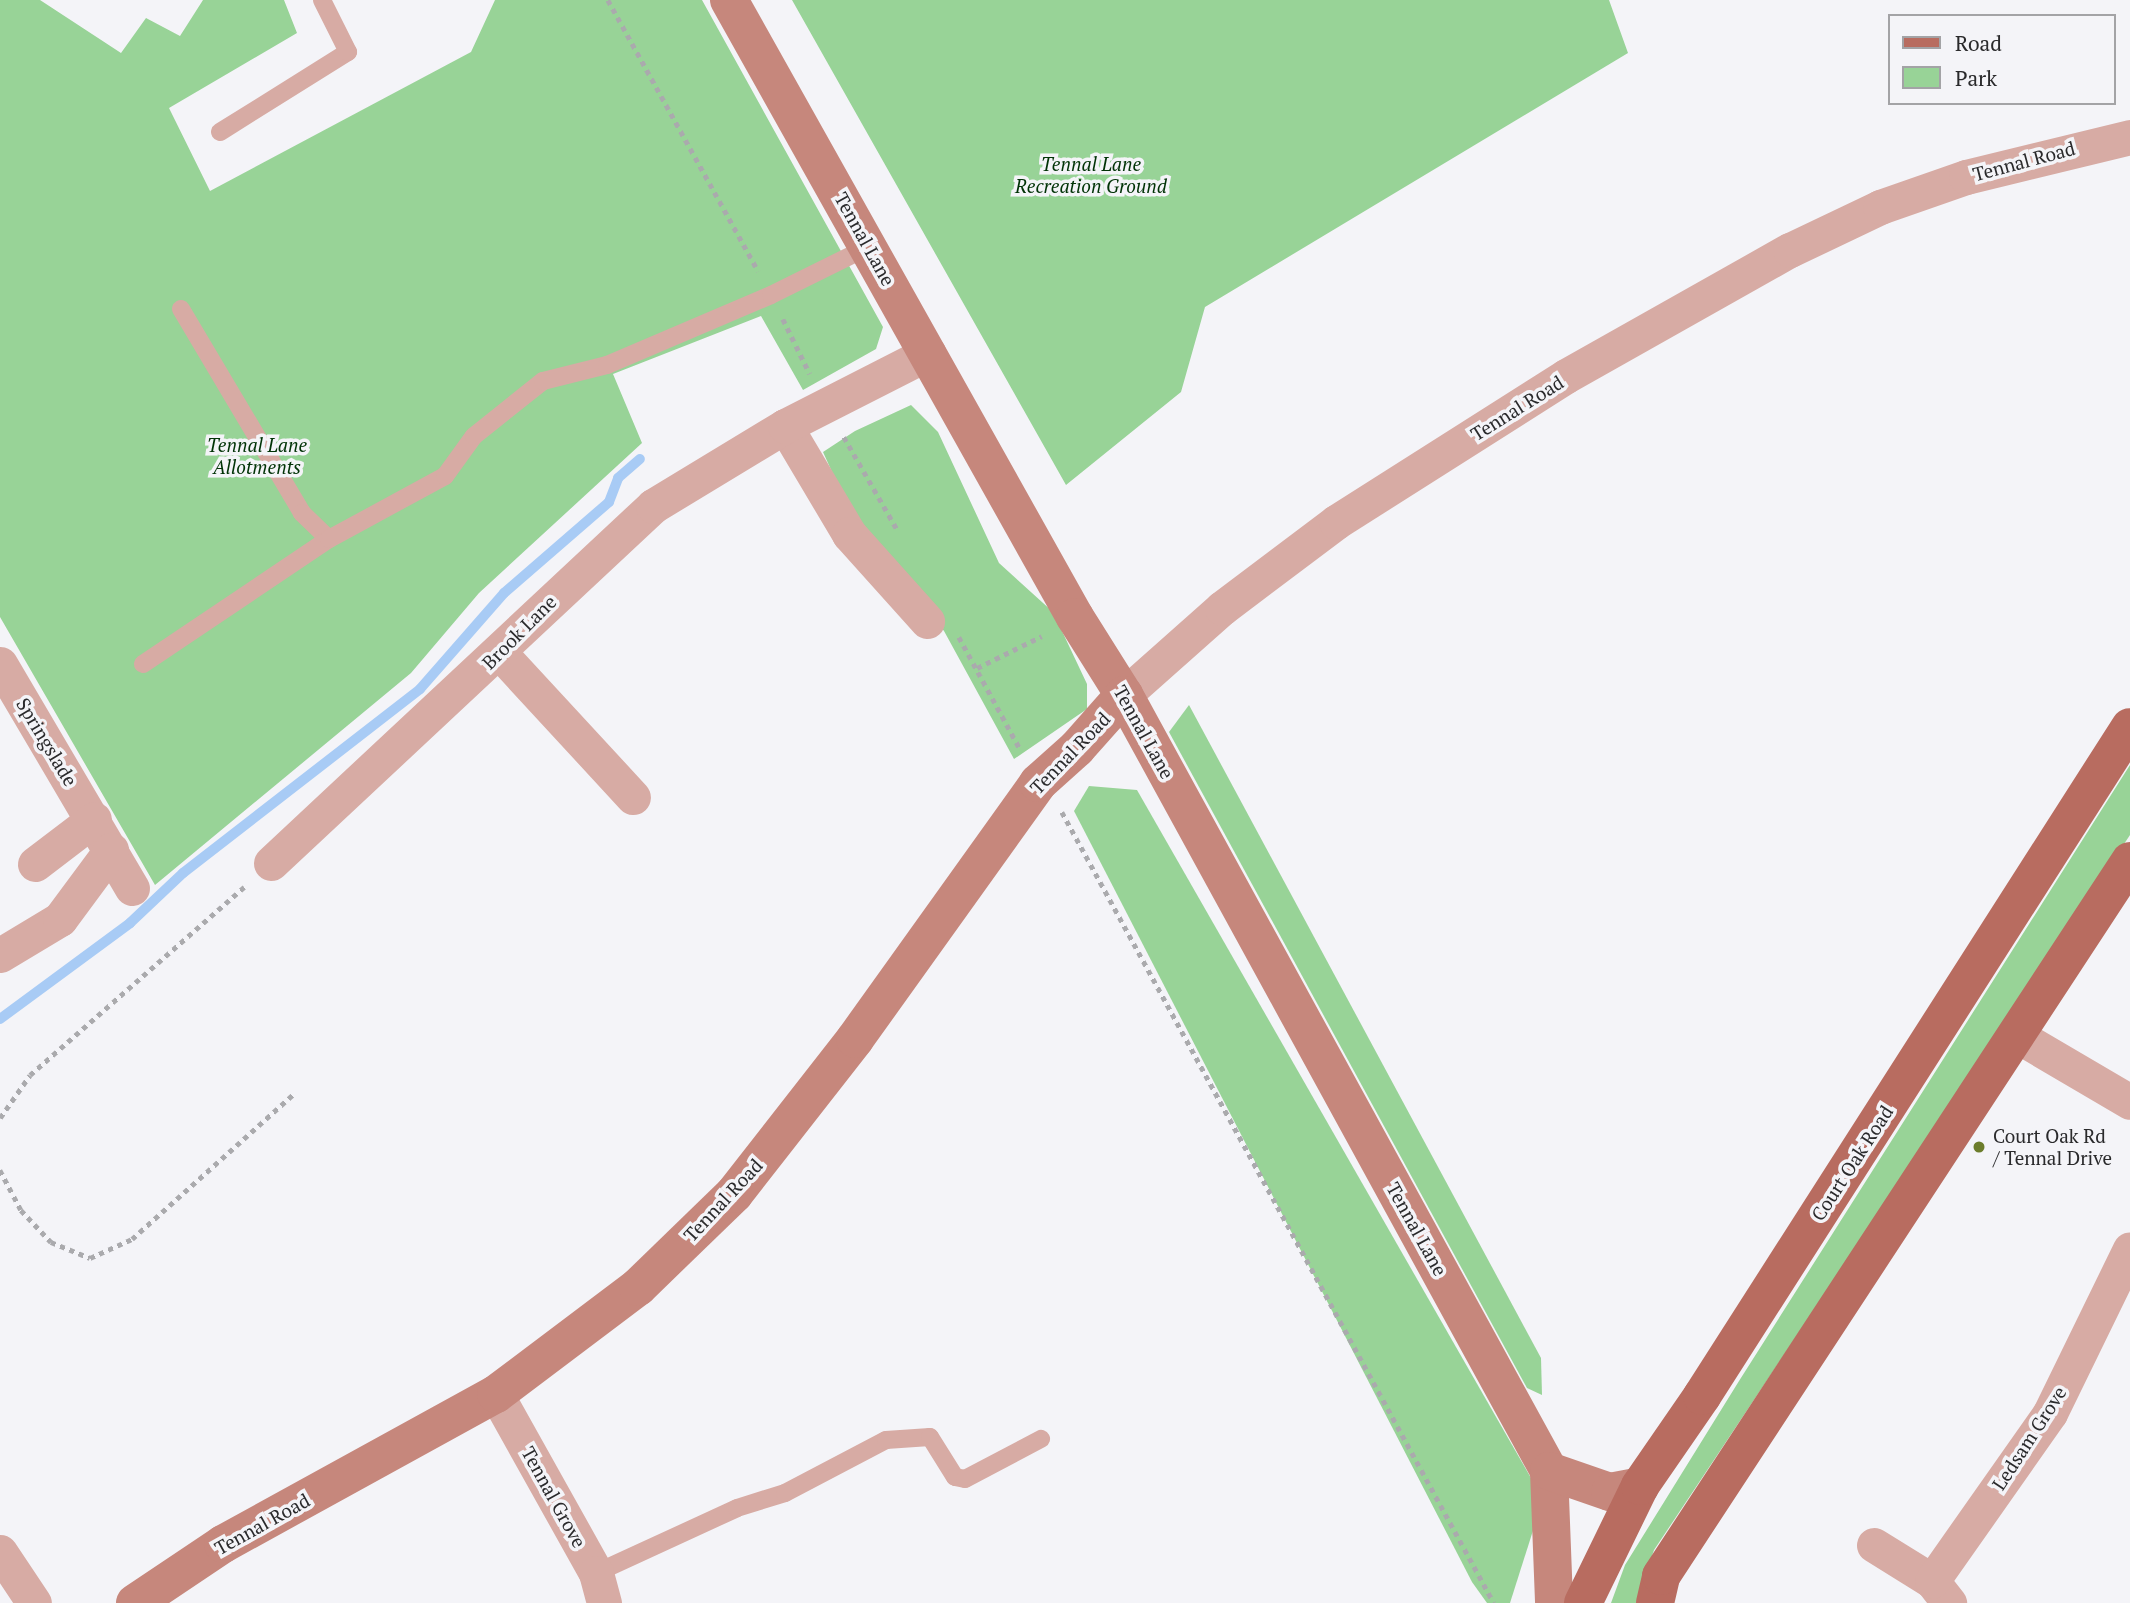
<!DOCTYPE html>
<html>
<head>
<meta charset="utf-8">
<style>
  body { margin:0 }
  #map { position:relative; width:2130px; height:1603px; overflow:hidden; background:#f4f4f8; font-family:"PT Serif",serif }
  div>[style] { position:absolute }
  .green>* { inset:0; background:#98d397 }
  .stream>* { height:10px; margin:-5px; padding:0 5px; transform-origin:5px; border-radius:5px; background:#a8cbf5 }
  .path>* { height:4.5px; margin-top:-2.25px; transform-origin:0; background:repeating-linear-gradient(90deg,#aaaaad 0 5px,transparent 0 10px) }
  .lane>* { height:18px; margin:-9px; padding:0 9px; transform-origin:9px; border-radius:9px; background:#d7aba4 }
  .street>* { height:35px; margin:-17.5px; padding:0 17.5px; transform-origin:17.5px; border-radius:17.5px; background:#d7aba4 }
  .secondary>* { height:38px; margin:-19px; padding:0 19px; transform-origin:19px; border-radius:19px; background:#c6877c }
  .primary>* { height:38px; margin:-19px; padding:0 19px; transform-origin:19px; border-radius:19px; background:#b86c60 }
  .dots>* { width:19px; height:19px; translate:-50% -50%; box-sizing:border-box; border:4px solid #f4f4f8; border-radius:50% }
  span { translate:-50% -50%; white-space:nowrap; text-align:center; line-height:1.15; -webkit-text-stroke:7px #f4f4f8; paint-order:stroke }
  .street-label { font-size:19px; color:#2a2a2c }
  .park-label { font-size:19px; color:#013306; font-style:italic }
  .poi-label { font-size:19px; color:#2a2a2c }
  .left { translate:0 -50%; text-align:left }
  .legend { position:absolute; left:1888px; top:14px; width:228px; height:91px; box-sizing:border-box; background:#f4f4f8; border:2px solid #a3a3a6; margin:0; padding:9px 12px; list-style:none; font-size:21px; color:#2a2a2c }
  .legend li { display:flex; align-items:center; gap:14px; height:35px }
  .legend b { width:35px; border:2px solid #a3a3a6 }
</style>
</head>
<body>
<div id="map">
  <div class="green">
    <i style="clip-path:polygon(0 0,40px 0,121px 53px,146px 18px,180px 36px,203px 0,284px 0,297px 33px,169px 108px,210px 191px,471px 52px,495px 0,702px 0,883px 327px,876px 349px,803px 390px,761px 316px,613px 374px,642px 443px,479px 593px,411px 673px,155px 885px,0 617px)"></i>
    <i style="clip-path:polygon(792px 0,1609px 0,1628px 53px,1205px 307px,1181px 392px,1066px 485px)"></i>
    <i style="clip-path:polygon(911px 405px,938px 432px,999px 563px,1053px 612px,1087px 684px,1087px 709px,1014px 759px,944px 631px,847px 505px,823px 452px,855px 431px)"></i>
    <i style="clip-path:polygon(1189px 705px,1541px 1358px,1542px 1395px,1527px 1388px,1169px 732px)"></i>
    <i style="clip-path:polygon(2130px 765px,2130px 835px,1654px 1550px,1636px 1603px,1611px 1603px,1625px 1565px,1739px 1381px)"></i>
    <i style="clip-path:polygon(1089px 786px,1137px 790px,1543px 1499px,1510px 1603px,1487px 1603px,1472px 1582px,1074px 811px)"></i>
  </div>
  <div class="stream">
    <i style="left:0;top:1019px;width:162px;rotate:-36.4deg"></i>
    <i style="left:130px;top:923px;width:73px;rotate:-43.3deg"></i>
    <i style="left:183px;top:873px;width:300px;rotate:-37.8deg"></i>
    <i style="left:420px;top:689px;width:128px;rotate:-48.8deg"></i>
    <i style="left:504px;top:593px;width:139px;rotate:-40.9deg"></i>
    <i style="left:609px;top:502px;width:26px;rotate:-69deg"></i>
    <i style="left:618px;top:478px;width:29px;rotate:-41deg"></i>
  </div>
  <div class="path">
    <i style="left:608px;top:0;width:310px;rotate:61deg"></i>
    <i style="left:783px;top:319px;width:61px;rotate:63.9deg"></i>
    <i style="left:844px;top:437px;width:106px;rotate:60.1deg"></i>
    <i style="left:959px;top:637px;width:128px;rotate:61.4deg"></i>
    <i style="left:977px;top:668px;width:72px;rotate:-26.2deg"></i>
    <i style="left:1062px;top:812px;width:901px;rotate:61.36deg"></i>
    <i style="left:0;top:1118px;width:52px;rotate:-55.1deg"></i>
    <i style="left:30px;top:1075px;width:285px;rotate:-41.3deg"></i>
    <i style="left:0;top:1170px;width:45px;rotate:62.3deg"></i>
    <i style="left:21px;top:1210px;width:44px;rotate:46.8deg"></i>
    <i style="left:51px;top:1242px;width:42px;rotate:22.3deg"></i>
    <i style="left:90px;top:1258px;width:46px;rotate:-24.3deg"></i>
    <i style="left:132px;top:1239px;width:219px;rotate:-41.9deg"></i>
  </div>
  <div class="lane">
    <i style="left:220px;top:132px;width:151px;rotate:-32deg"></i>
    <i style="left:348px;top:52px;width:58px;rotate:-116.6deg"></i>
    <i style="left:181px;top:309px;width:237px;rotate:59.3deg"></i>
    <i style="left:302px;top:513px;width:37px;rotate:44deg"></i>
    <i style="left:143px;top:664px;width:224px;rotate:-33.9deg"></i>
    <i style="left:329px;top:539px;width:132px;rotate:-28.5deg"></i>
    <i style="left:445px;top:476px;width:49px;rotate:-54.1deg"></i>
    <i style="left:474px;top:436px;width:88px;rotate:-38.6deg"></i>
    <i style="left:543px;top:381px;width:66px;rotate:-14deg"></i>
    <i style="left:607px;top:365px;width:178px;rotate:-23.1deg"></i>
    <i style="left:771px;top:295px;width:110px;rotate:-26.3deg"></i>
    <i style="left:596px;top:1573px;width:155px;rotate:-24.7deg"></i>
    <i style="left:737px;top:1508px;width:50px;rotate:-17.4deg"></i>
    <i style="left:785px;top:1493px;width:114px;rotate:-27.7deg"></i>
    <i style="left:886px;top:1440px;width:44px;rotate:-3.9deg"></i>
    <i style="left:930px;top:1437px;width:47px;rotate:58deg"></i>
    <i style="left:955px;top:1477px;width:10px;rotate:11deg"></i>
    <i style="left:965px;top:1479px;width:86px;rotate:-27.8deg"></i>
  </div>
  <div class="street">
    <i style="left:785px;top:426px;width:126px;rotate:59.3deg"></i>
    <i style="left:849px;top:534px;width:117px;rotate:48.1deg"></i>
    <i style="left:500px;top:653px;width:196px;rotate:47.3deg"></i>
    <i style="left:0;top:664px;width:260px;rotate:59.5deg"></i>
    <i style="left:1124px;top:695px;width:131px;rotate:-41.6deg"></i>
    <i style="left:1222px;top:608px;width:143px;rotate:-37deg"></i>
    <i style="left:1336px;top:522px;width:272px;rotate:-32.4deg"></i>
    <i style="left:1566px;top:376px;width:257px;rotate:-29.4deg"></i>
    <i style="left:1790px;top:250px;width:100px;rotate:-25.5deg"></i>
    <i style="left:1880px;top:207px;width:91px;rotate:-19.2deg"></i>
    <i style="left:1966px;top:177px;width:169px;rotate:-13.7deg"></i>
    <i style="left:271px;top:863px;width:523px;rotate:-43.06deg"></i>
    <i style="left:653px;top:506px;width:154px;rotate:-31.2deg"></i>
    <i style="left:785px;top:426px;width:161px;rotate:-27deg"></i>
    <i style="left:35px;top:864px;width:74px;rotate:-37.3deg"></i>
    <i style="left:0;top:955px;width:70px;rotate:-31deg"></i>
    <i style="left:60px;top:919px;width:86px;rotate:-53.5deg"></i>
    <i style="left:2016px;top:1035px;width:132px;rotate:30.4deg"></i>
    <i style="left:496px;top:1394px;width:205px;rotate:60.8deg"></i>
    <i style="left:596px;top:1573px;width:31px;rotate:75deg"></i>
    <i style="left:1874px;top:1545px;width:68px;rotate:31.8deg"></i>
    <i style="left:1932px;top:1581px;width:28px;rotate:52deg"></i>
    <i style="left:0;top:1552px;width:61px;rotate:56.3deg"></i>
    <i style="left:1932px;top:1581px;width:205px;rotate:-54.9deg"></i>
    <i style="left:2050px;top:1413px;width:182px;rotate:-64deg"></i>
  </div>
  <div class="secondary">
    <i style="left:729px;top:0;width:707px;rotate:60.72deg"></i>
    <i style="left:1075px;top:617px;width:92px;rotate:57.9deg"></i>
    <i style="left:1124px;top:695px;width:885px;rotate:61.29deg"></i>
    <i style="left:1549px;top:1471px;width:132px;rotate:87.8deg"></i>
    <i style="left:1549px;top:1471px;width:65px;rotate:19deg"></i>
    <i style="left:1610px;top:1492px;width:31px;rotate:-11deg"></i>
    <i style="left:135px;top:1603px;width:106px;rotate:-33.8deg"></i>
    <i style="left:223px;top:1544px;width:311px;rotate:-28.8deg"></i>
    <i style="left:496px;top:1394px;width:178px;rotate:-37deg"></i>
    <i style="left:638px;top:1287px;width:134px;rotate:-44.1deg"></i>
    <i style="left:734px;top:1194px;width:197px;rotate:-52deg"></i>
    <i style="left:855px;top:1039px;width:315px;rotate:-54.4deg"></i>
    <i style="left:1038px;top:783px;width:52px;rotate:-41.9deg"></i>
    <i style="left:1077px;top:748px;width:71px;rotate:-48.4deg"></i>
  </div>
  <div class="primary">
    <i style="left:1583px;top:1603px;width:130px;rotate:-64deg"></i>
    <i style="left:1640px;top:1486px;width:109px;rotate:-55.4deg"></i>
    <i style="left:1702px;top:1396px;width:794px;rotate:-57.39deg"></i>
    <i style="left:1655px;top:1603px;width:28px;rotate:-77deg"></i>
    <i style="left:1661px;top:1576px;width:855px;rotate:-56.74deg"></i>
  </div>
  <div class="dots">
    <i style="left:1979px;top:1147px;background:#6c7d2c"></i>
  </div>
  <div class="street-label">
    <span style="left:2024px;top:161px;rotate:-15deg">Tennal Road</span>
    <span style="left:865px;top:239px;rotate:61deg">Tennal Lane</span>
    <span style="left:1517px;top:408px;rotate:-32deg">Tennal Road</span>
    <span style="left:519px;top:632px;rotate:-45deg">Brook Lane</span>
    <span style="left:1144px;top:732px;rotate:61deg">Tennal Lane</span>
    <span style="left:47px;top:742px;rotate:59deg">Springslade</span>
    <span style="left:1070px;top:753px;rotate:-46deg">Tennal Road</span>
    <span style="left:1852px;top:1163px;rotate:-57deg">Court Oak Road</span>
    <span style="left:723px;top:1200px;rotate:-47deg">Tennal Road</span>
    <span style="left:1417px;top:1229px;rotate:61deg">Tennal Lane</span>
    <span style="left:2029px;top:1438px;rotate:-57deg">Ledsam Grove</span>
    <span style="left:554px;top:1497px;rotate:61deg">Tennal Grove</span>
    <span style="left:262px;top:1524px;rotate:-29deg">Tennal Road</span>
  </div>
  <div class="park-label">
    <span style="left:1091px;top:175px">Tennal Lane<br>Recreation Ground</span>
    <span style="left:257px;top:456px">Tennal Lane<br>Allotments</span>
  </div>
  <div class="poi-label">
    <span class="left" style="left:1993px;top:1147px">Court Oak Rd<br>/ Tennal Drive</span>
  </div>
  <ul class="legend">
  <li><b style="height:9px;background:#b86c60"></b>Road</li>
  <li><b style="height:19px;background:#98d397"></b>Park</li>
  </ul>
</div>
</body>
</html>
